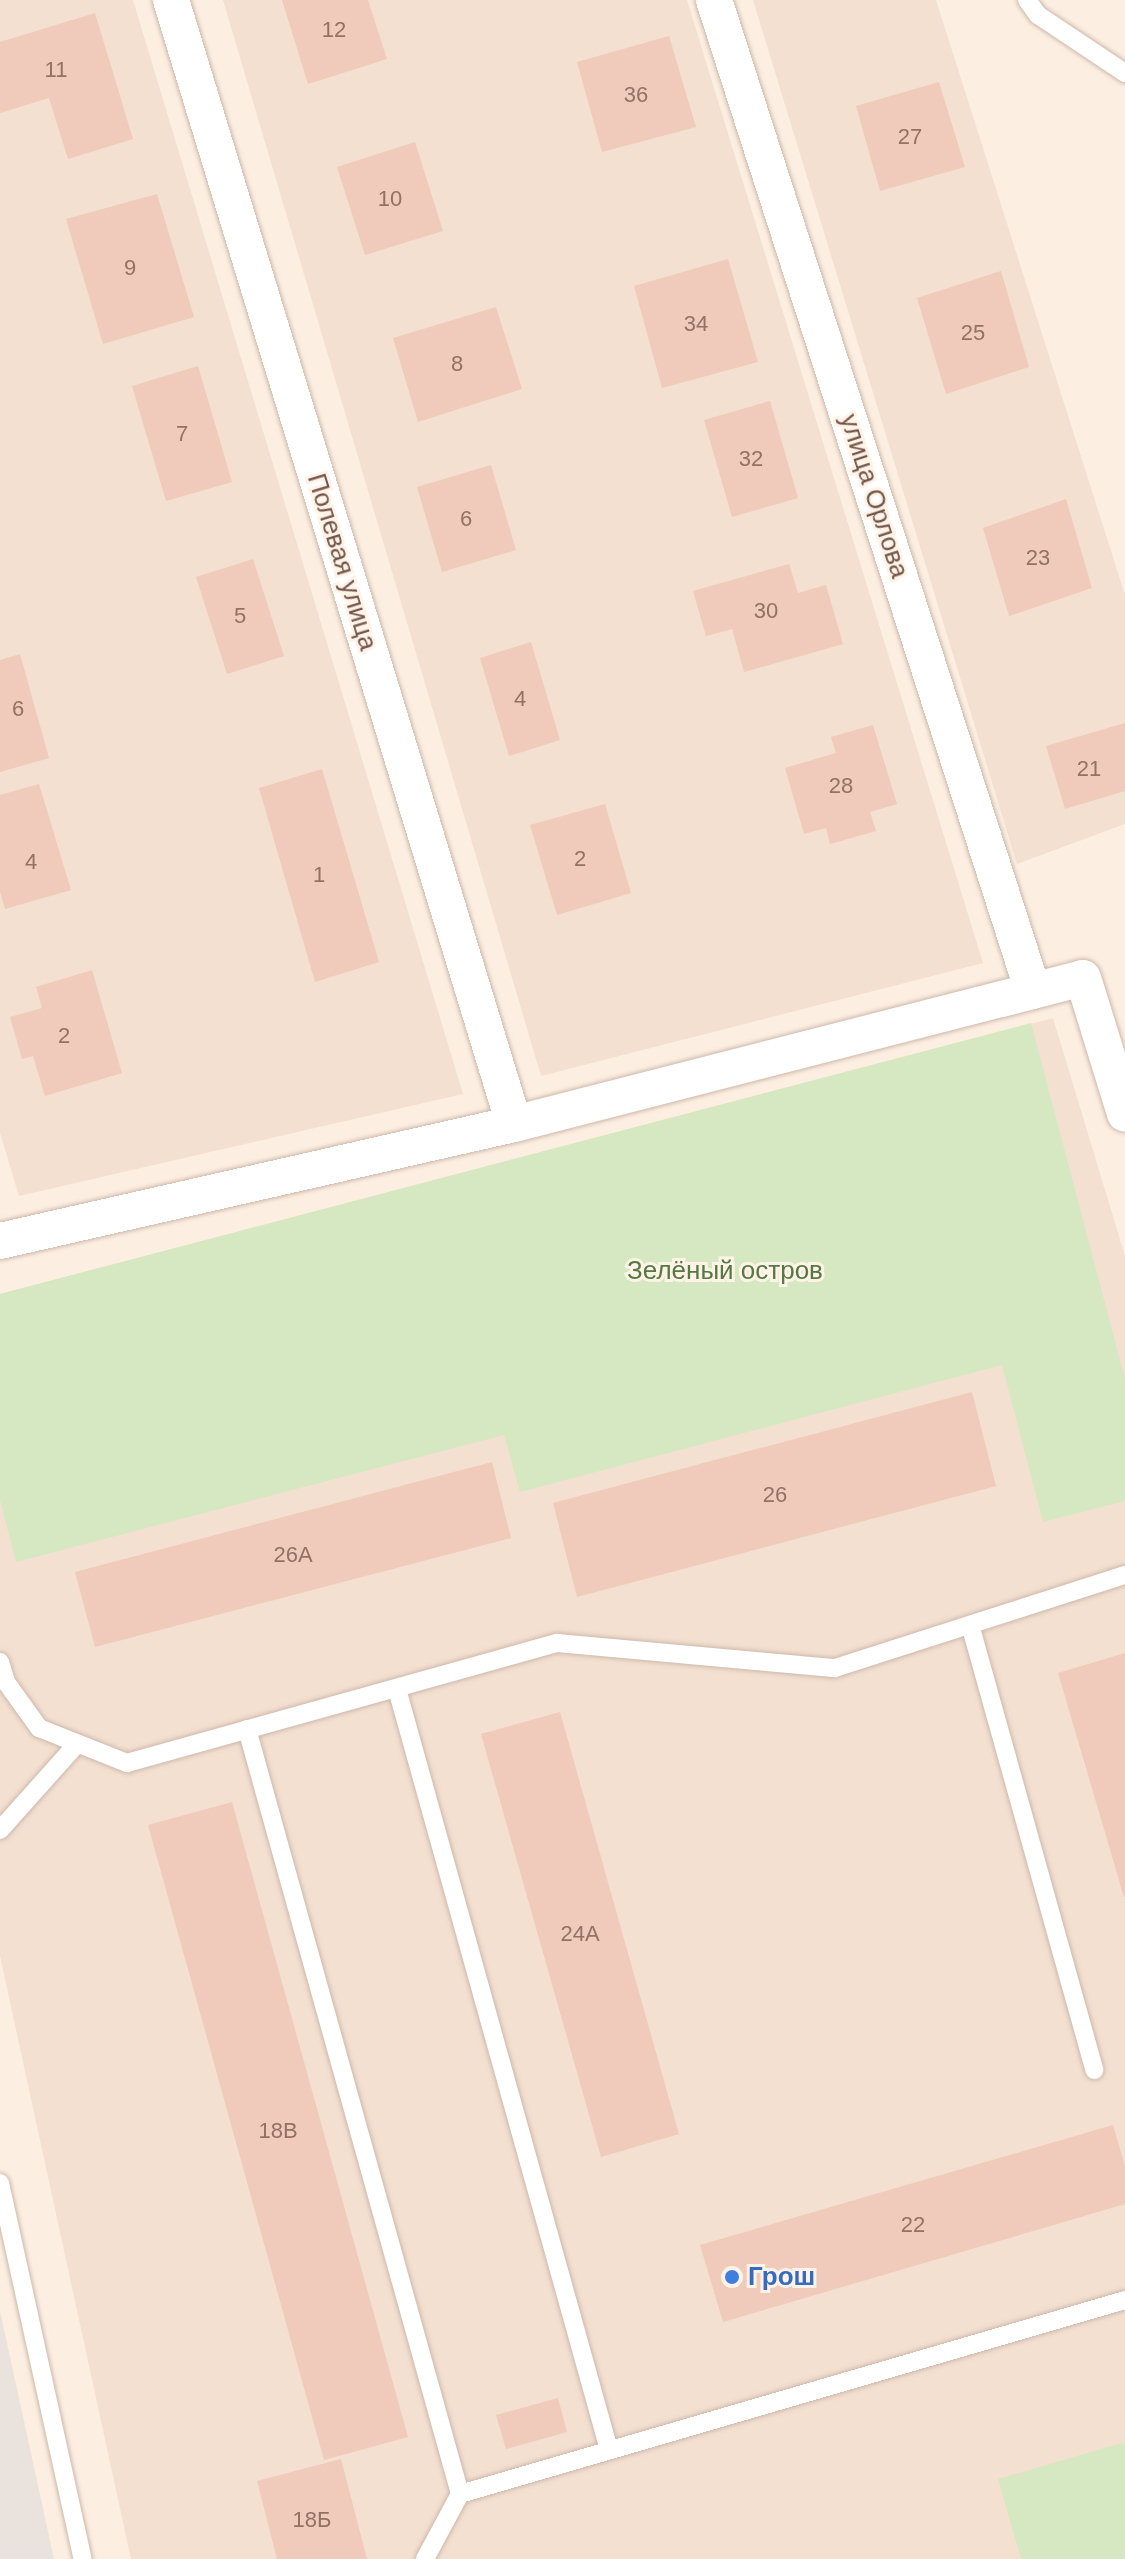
<!DOCTYPE html>
<html>
<head>
<meta charset="utf-8">
<style>
  body { margin:0 }
  #map { position:relative; width:1125px; height:2559px; overflow:hidden; background:#fcefe1; font-family:Helvetica,sans-serif }
  div>[style] { position:absolute }
  .residential>* { inset:0; background:#f3e0d0 }
  .industrial>* { inset:0; background:#eae2dd }
  .green>* { inset:0; background:#d5e8c1 }
  .building>* { inset:0; background:#f0caba }
  .roads { filter:drop-shadow(0 0 2px #ceb8ac) drop-shadow(0 0 2px #ceb8ac) }
  .service>* { height:18px; margin:-9px; padding:0 9px; transform-origin:9px; border-radius:9px; background:#fff }
  .minor>* { height:36px; margin:-18px; padding:0 18px; transform-origin:18px; border-radius:18px; background:#fff }
  .dots>* { width:22px; height:22px; translate:-50% -50%; box-sizing:border-box; border:4px solid #fff3e7; border-radius:50% }
  span { translate:-50% -50%; white-space:nowrap; text-align:center; line-height:1.15; -webkit-text-stroke:6px #fff3e7; paint-order:stroke }
  .number-label { font-size:22px; color:#927265 }
  .number-label span { -webkit-text-stroke-width:0 }
  .street-label { font-size:26px; color:#725449 }
  .park-label { font-size:26px; color:#567842 }
  .shop-label { font-size:26px; color:#366cbe; font-weight:700 }
  .left { translate:0 -50%; text-align:left }
</style>
</head>
<body>
<div id="map">
  <div class="residential">
    <i style="clip-path:polygon(0 0,133px 0,463px 1094px,19px 1196px,0 1133px)"></i>
    <i style="clip-path:polygon(223px 0,687px 0,983px 963px,541px 1076px)"></i>
    <i style="clip-path:polygon(753px 0,936px 0,1125px 595px,1125px 824px,1017px 864px)"></i>
    <i style="clip-path:polygon(1053px 1018px,1125px 1256px,1125px 2559px,131px 2559px,0 1956px,0 1294px)"></i>
  </div>
  <div class="industrial">
    <i style="clip-path:polygon(0 2311px,54px 2559px,0 2559px)"></i>
  </div>
  <div class="green">
    <i style="clip-path:polygon(1031px 1023px,1125px 1379px,1125px 1501px,1043px 1522px,1002px 1365px,520px 1492px,504px 1435px,16px 1562px,0 1500px,0 1294px)"></i>
    <i style="clip-path:polygon(1125px 2442px,1125px 2559px,1021px 2559px,998px 2479px)"></i>
  </div>
  <div class="building">
    <i style="clip-path:polygon(282px 0,368px 0,387px 59px,308px 84px)"></i>
    <i style="clip-path:polygon(95px 13px,133px 139px,68px 159px,49px 98px,0 113px,0 42px)"></i>
    <i style="clip-path:polygon(669px 36px,696px 127px,602px 152px,577px 62px)"></i>
    <i style="clip-path:polygon(939px 82px,965px 167px,880px 191px,856px 106px)"></i>
    <i style="clip-path:polygon(415px 142px,443px 231px,365px 255px,337px 167px)"></i>
    <i style="clip-path:polygon(157px 194px,194px 317px,103px 344px,66px 219px)"></i>
    <i style="clip-path:polygon(728px 259px,758px 362px,662px 388px,634px 286px)"></i>
    <i style="clip-path:polygon(1001px 271px,1029px 367px,946px 394px,917px 298px)"></i>
    <i style="clip-path:polygon(496px 307px,522px 389px,418px 422px,393px 338px)"></i>
    <i style="clip-path:polygon(198px 366px,232px 482px,166px 501px,132px 386px)"></i>
    <i style="clip-path:polygon(770px 401px,798px 498px,732px 517px,704px 420px)"></i>
    <i style="clip-path:polygon(491px 465px,516px 550px,442px 572px,417px 487px)"></i>
    <i style="clip-path:polygon(1066px 499px,1092px 588px,1009px 616px,983px 528px)"></i>
    <i style="clip-path:polygon(253px 559px,284px 656px,227px 674px,196px 577px)"></i>
    <i style="clip-path:polygon(789px 564px,798px 593px,826px 585px,843px 644px,744px 672px,732px 629px,706px 636px,693px 591px)"></i>
    <i style="clip-path:polygon(531px 642px,560px 740px,509px 756px,480px 658px)"></i>
    <i style="clip-path:polygon(20px 654px,49px 758px,0 772px,0 660px)"></i>
    <i style="clip-path:polygon(1125px 723px,1125px 791px,1065px 809px,1046px 746px)"></i>
    <i style="clip-path:polygon(873px 725px,897px 804px,870px 812px,876px 831px,830px 844px,826px 828px,804px 834px,785px 768px,836px 753px,831px 737px)"></i>
    <i style="clip-path:polygon(322px 769px,379px 962px,315px 982px,259px 788px)"></i>
    <i style="clip-path:polygon(39px 784px,71px 890px,5px 909px,0 892px,0 795px)"></i>
    <i style="clip-path:polygon(605px 804px,631px 893px,557px 915px,530px 825px)"></i>
    <i style="clip-path:polygon(92px 970px,122px 1073px,45px 1096px,33px 1056px,22px 1059px,10px 1017px,42px 1008px,36px 987px)"></i>
    <i style="clip-path:polygon(972px 1392px,996px 1486px,577px 1597px,553px 1503px)"></i>
    <i style="clip-path:polygon(492px 1462px,511px 1538px,95px 1647px,75px 1572px)"></i>
    <i style="clip-path:polygon(1125px 1653px,1125px 1897px,1124px 1897px,1058px 1673px)"></i>
    <i style="clip-path:polygon(560px 1712px,679px 2134px,601px 2157px,481px 1734px)"></i>
    <i style="clip-path:polygon(232px 1802px,408px 2437px,324px 2460px,148px 1825px)"></i>
    <i style="clip-path:polygon(1113px 2125px,1125px 2166px,1125px 2204px,723px 2322px,700px 2245px)"></i>
    <i style="clip-path:polygon(558px 2398px,567px 2432px,506px 2449px,496px 2415px)"></i>
    <i style="clip-path:polygon(341px 2459px,367px 2559px,277px 2559px,257px 2481px)"></i>
  </div>
  <div class="roads">
    <div class="service">
      <i style="left:1027px;top:0;width:19px;rotate:54deg"></i>
      <i style="left:1038px;top:15px;width:105px;rotate:33.7deg"></i>
      <i style="left:971px;top:1628px;width:459px;rotate:74.4deg"></i>
      <i style="left:0;top:1662px;width:21px;rotate:73deg"></i>
      <i style="left:6px;top:1682px;width:57px;rotate:54.3deg"></i>
      <i style="left:39px;top:1728px;width:95px;rotate:21.7deg"></i>
      <i style="left:127px;top:1763px;width:447px;rotate:-15.6deg"></i>
      <i style="left:558px;top:1643px;width:278px;rotate:5.2deg"></i>
      <i style="left:835px;top:1668px;width:305px;rotate:-17.8deg"></i>
      <i style="left:397px;top:1689px;width:790px;rotate:74.43deg"></i>
      <i style="left:247px;top:1729px;width:794px;rotate:74.44deg"></i>
      <i style="left:460px;top:2494px;width:74px;rotate:118.3deg"></i>
      <i style="left:0;top:1830px;width:113px;rotate:-48.2deg"></i>
      <i style="left:0;top:2183px;width:385px;rotate:77.6deg"></i>
      <i style="left:460px;top:2494px;width:693px;rotate:-16.26deg"></i>
    </div>
    <div class="minor">
      <i style="left:171px;top:0;width:1175px;rotate:73.03deg"></i>
      <i style="left:714px;top:0;width:1041px;rotate:72.16deg"></i>
      <i style="left:0;top:1241px;width:527px;rotate:-12.82deg"></i>
      <i style="left:514px;top:1124px;width:587px;rotate:-14.39deg"></i>
      <i style="left:1083px;top:978px;width:142px;rotate:72.8deg"></i>
    </div>
  </div>
  <div class="dots">
    <i style="left:732px;top:2277px;background:#3f7fe0"></i>
  </div>
  <div class="number-label">
    <span style="left:334px;top:30px">12</span>
    <span style="left:56px;top:70px">11</span>
    <span style="left:636px;top:95px">36</span>
    <span style="left:910px;top:137px">27</span>
    <span style="left:390px;top:199px">10</span>
    <span style="left:130px;top:268px">9</span>
    <span style="left:696px;top:324px">34</span>
    <span style="left:973px;top:333px">25</span>
    <span style="left:457px;top:364px">8</span>
    <span style="left:182px;top:434px">7</span>
    <span style="left:751px;top:459px">32</span>
    <span style="left:466px;top:519px">6</span>
    <span style="left:1038px;top:558px">23</span>
    <span style="left:766px;top:611px">30</span>
    <span style="left:240px;top:616px">5</span>
    <span style="left:520px;top:699px">4</span>
    <span style="left:18px;top:709px">6</span>
    <span style="left:1089px;top:769px">21</span>
    <span style="left:841px;top:786px">28</span>
    <span style="left:580px;top:859px">2</span>
    <span style="left:31px;top:862px">4</span>
    <span style="left:319px;top:875px">1</span>
    <span style="left:64px;top:1036px">2</span>
    <span style="left:775px;top:1495px">26</span>
    <span style="left:293px;top:1555px">26А</span>
    <span style="left:580px;top:1934px">24А</span>
    <span style="left:278px;top:2131px">18В</span>
    <span style="left:913px;top:2225px">22</span>
    <span style="left:312px;top:2520px">18Б</span>
  </div>
  <div class="street-label">
    <span style="left:874px;top:496px;rotate:72deg">улица Орлова</span>
    <span style="left:342px;top:562px;rotate:73deg">Полевая улица</span>
  </div>
  <div class="park-label">
    <span style="left:725px;top:1271px">Зелёный остров</span>
  </div>
  <div class="shop-label">
    <span class="left" style="left:748px;top:2277px">Грош</span>
  </div>
</div>
</body>
</html>
